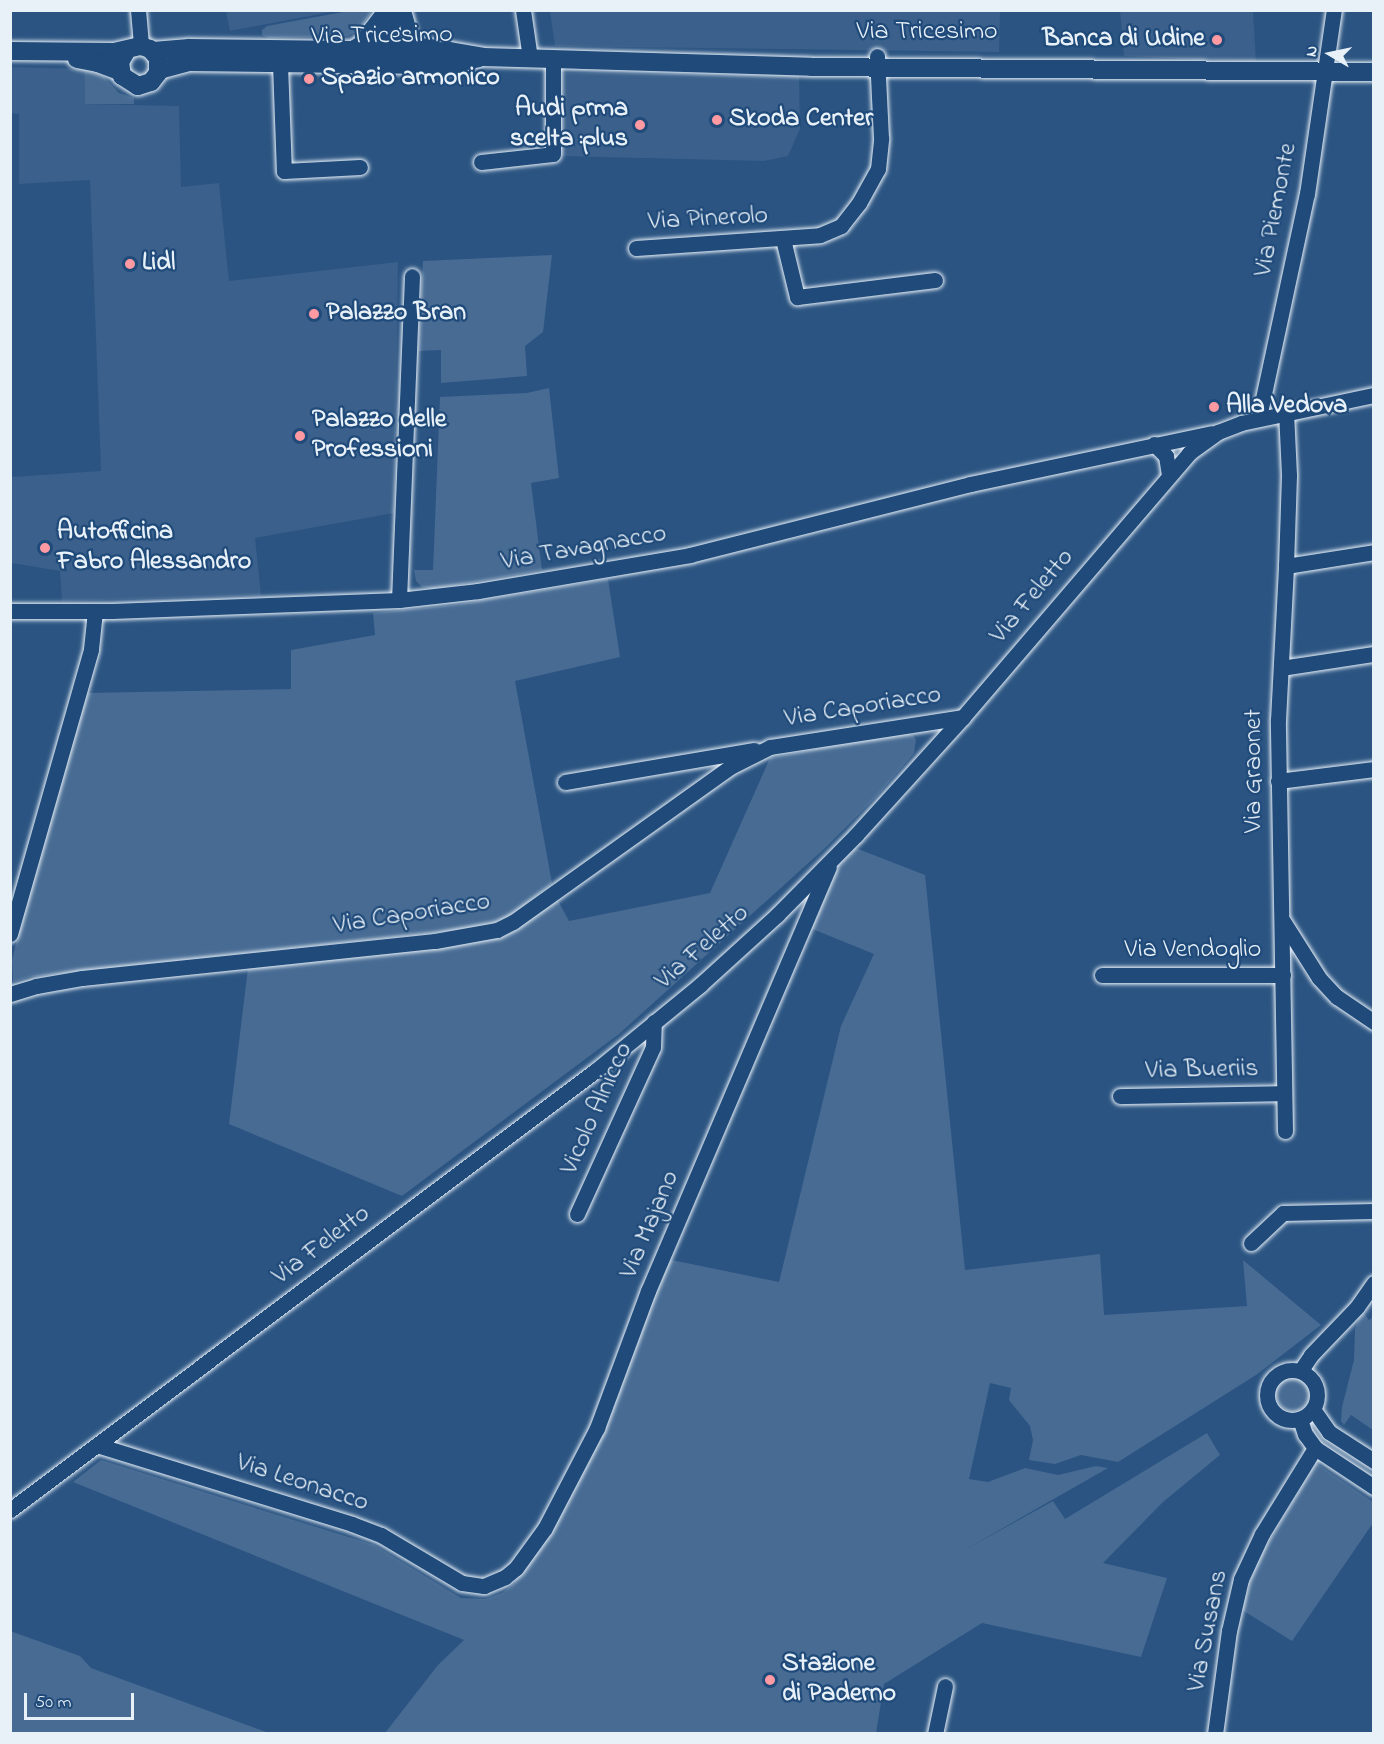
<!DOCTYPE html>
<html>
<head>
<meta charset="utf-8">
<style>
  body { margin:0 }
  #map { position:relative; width:1384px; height:1744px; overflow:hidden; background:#2b5482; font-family:"Indie Flower",sans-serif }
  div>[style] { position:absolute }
  .built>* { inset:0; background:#3a608b }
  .green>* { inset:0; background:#476b93 }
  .round { border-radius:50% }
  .roads { filter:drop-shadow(0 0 2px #e8f1f8) drop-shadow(0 0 2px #e8f1f8) }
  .minor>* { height:15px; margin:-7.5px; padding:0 7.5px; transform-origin:7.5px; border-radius:7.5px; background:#1f4a7a }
  .minor>.ring { margin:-7.5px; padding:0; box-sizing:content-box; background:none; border:15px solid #1f4a7a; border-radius:50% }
  .major>* { height:18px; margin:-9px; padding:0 9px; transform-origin:9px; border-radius:9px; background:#1f4a7a }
  .dots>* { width:16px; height:16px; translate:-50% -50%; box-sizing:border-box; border:3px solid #1f4a7a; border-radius:50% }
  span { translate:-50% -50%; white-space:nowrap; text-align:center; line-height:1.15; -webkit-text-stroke:4.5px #1f4a7a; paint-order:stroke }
  .street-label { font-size:26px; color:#e8f1f8 }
  .poi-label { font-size:26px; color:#e8f1f8; font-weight:700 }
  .right { translate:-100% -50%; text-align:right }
  .left { translate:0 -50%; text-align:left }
  .frame { position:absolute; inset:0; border:12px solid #e8f1f8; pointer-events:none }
  .north { position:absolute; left:1300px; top:24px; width:60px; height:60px; -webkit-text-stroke:4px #1f4a7a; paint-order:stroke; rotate:279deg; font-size:16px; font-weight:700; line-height:24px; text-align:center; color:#e8f1f8 }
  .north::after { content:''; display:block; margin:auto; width:21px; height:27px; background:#e8f1f8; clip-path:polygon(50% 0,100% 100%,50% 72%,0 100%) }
  .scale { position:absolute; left:24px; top:1693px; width:110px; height:27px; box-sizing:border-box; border:3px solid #e8f1f8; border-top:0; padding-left:8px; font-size:18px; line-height:21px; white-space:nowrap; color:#e8f1f8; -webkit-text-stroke:4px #1f4a7a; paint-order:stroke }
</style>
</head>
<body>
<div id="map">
  <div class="built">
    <i style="clip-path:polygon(226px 11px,226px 10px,336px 11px,230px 31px)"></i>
    <i style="clip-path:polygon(550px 11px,1000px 11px,999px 52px,555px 46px)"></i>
    <i style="clip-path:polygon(1120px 11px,1253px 11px,1256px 62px,1124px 56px)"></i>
    <i style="clip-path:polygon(11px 67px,84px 69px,85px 104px,179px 106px,181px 187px,219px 183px,229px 281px,398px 262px,394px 513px,255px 538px,261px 595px,62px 601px,60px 571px,12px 563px,11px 477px,101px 471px,90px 180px,19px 184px,19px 114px,11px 113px)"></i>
    <i style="clip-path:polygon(562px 73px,799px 75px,800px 129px,788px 156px,764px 161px,560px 156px)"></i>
  </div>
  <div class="green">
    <i style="clip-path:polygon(354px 10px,372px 11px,359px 30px,348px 36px,269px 38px,262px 35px,262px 30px,267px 26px)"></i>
    <i style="clip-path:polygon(84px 69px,103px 76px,119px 93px,134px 98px,134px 104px,85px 104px)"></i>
    <i style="clip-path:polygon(552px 255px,543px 332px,525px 346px,527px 376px,441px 383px,441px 350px,418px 351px,423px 261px)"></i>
    <i style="clip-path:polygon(549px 388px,559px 478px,531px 483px,542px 570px,433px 589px,422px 587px,416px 581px,414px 570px,433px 570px,440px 397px,527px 393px)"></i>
    <i style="clip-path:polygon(608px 579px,620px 657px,515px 681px,552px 883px,515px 913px,485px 927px,29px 977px,13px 982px,12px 960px,25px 906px,86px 693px,291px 689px,291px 650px,375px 635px,373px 613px,455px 605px)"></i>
    <i style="clip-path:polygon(902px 733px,913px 735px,916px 740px,914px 753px,878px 795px,825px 848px,619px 1034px,402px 1196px,229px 1124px,248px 968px,490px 939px,556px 897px,569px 921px,710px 893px,770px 758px)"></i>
    <i style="clip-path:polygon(853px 847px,925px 875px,965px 1270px,1100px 1254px,1104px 1315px,1247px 1306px,1243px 1260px,1321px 1325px,1256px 1375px,1118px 1462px,1081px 1455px,1055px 1464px,1029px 1460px,1033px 1440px,1030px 1426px,1009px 1400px,1011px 1388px,990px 1383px,969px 1479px,988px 1482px,1025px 1468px,1058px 1475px,1096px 1466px,1108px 1468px,961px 1552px,1053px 1501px,1065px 1519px,1207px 1433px,1220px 1455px,1163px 1502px,1103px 1563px,1167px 1578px,1141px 1657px,982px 1623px,884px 1684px,876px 1733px,385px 1733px,438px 1665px,464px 1640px,73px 1482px,101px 1460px,374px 1545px,461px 1598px,485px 1599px,502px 1593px,514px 1584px,578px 1467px,662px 1258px,779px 1282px,841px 1026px,874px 954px,810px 928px,840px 860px)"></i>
    <i style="clip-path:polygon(1361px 1309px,1369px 1320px,1373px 1317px,1373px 1430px,1351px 1415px,1344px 1425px,1341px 1421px,1342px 1407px,1354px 1360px,1355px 1330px)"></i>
    <i class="round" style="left:1276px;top:1377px;width:34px;height:34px"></i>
    <i style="clip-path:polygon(1316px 1463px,1373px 1502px,1373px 1523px,1292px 1641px,1242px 1610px,1257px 1562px)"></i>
    <i style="clip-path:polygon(10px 1631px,80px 1656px,91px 1668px,269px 1733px,11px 1733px)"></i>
  </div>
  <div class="roads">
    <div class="minor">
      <i style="left:138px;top:10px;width:36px;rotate:85deg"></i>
      <i style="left:403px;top:10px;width:33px;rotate:74deg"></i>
      <i style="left:412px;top:42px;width:7px;rotate:27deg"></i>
      <i style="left:418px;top:45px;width:13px;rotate:4deg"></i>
      <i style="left:523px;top:10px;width:49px;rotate:81.7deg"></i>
      <i style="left:346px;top:51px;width:15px;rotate:-28deg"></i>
      <i style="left:359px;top:44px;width:43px;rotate:-52.6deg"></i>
      <i style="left:369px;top:56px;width:57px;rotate:-54.3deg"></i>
      <i style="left:292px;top:63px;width:12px;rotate:175deg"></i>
      <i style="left:280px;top:64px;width:107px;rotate:87.9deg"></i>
      <i style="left:284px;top:171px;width:76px;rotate:-3deg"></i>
      <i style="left:481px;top:162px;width:72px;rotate:-6.3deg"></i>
      <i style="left:553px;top:154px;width:95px;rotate:-90deg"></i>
      <i style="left:783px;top:239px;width:60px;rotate:76.4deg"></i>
      <i style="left:797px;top:297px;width:139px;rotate:-7deg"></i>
      <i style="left:636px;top:248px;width:184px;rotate:-4deg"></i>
      <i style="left:820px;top:235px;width:23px;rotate:-23deg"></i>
      <i style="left:841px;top:226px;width:29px;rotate:-52deg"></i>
      <i style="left:859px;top:203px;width:39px;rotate:-61deg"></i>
      <i style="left:878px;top:169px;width:31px;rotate:-84deg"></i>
      <i style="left:881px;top:138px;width:82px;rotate:-92.8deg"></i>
      <i style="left:1259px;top:417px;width:228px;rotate:-77.9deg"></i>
      <i style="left:1307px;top:194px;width:186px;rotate:-81.7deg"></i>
      <i style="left:1154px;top:444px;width:17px;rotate:45deg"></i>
      <i style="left:1166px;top:456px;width:18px;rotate:81deg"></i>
      <i style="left:1286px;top:566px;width:89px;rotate:-9deg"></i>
      <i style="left:399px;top:600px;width:324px;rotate:-87.7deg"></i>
      <i style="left:10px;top:611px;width:102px"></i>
      <i style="left:112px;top:611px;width:287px;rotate:-2.2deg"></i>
      <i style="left:399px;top:600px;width:80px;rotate:-6.5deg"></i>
      <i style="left:478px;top:591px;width:215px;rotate:-9.6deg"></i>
      <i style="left:690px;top:555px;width:289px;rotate:-14.2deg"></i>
      <i style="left:970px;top:484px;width:247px;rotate:-11.9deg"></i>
      <i style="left:1281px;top:668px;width:94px;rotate:-8.6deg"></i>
      <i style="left:1278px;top:781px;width:97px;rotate:-7.1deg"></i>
      <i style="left:565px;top:782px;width:192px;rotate:-9.6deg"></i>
      <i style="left:1283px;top:921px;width:67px;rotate:57.7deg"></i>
      <i style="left:1319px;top:978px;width:26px;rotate:47deg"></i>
      <i style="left:1337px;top:997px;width:45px;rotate:34deg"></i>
      <i style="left:10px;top:934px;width:296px;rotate:-74.1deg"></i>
      <i style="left:91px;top:649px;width:38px;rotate:-84deg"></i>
      <i style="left:1102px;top:975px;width:181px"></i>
      <i style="left:10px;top:994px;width:27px;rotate:-17deg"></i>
      <i style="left:36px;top:986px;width:47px;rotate:-9.9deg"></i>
      <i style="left:82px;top:978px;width:355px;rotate:-6deg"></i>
      <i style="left:435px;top:941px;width:63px;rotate:-10.1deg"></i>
      <i style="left:497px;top:930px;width:18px;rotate:-27deg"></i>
      <i style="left:513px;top:922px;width:267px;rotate:-35.5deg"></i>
      <i style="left:730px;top:767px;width:45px;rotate:-26.6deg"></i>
      <i style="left:770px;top:747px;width:195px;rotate:-8.8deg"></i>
      <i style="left:1120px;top:1096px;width:164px;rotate:-1deg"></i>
      <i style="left:1285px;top:1131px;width:411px;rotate:-91deg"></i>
      <i style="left:1278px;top:720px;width:154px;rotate:-87deg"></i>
      <i style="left:1286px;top:566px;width:91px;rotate:-88.1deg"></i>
      <i style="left:1289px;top:475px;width:64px;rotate:-92.7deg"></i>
      <i style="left:577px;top:1214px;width:183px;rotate:-65.5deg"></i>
      <i style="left:653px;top:1047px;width:25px;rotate:-88deg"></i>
      <i style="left:1251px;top:1243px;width:44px;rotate:-43.2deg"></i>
      <i style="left:1283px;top:1213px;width:91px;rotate:-1.3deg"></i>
      <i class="ring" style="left:1267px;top:1370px;width:35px;height:35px"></i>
      <i style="left:1301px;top:1370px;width:18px;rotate:-56deg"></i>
      <i style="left:1311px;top:1355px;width:66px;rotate:-46.2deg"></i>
      <i style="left:1357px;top:1307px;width:29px;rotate:-55deg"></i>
      <i style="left:1313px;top:1409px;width:28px;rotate:55deg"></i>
      <i style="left:1329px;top:1432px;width:54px;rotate:32.8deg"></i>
      <i style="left:1300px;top:1419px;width:16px;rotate:72deg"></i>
      <i style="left:1305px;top:1434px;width:17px;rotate:54deg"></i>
      <i style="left:1315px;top:1448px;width:71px;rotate:33.5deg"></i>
      <i style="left:97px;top:1445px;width:267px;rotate:17.2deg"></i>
      <i style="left:352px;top:1524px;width:31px;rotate:21deg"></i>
      <i style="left:381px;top:1535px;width:94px;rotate:30.7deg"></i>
      <i style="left:462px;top:1583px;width:22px;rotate:8deg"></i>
      <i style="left:484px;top:1586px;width:23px;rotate:-23deg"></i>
      <i style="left:505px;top:1577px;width:14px;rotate:-39deg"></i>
      <i style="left:516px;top:1568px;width:49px;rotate:-54.1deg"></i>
      <i style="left:545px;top:1528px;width:113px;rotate:-62.5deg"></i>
      <i style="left:597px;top:1428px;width:146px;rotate:-69.6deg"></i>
      <i style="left:648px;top:1291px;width:461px;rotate:-66.9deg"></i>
      <i style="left:10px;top:1510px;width:731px;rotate:-36.89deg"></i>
      <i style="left:595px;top:1071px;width:136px;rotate:-39.3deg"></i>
      <i style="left:700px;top:985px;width:104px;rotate:-42.3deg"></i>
      <i style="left:777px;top:915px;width:112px;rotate:-45.4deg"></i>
      <i style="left:856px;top:835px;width:159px;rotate:-47.8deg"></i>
      <i style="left:963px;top:717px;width:348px;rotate:-49.4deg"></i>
      <i style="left:1189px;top:453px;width:36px;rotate:-36deg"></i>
      <i style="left:1218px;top:432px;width:25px;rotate:-21deg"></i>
      <i style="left:1241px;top:423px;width:136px;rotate:-11.9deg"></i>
      <i style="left:935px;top:1734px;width:49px;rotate:-78.2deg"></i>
      <i style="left:1215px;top:1734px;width:104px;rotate:-82.3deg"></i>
      <i style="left:1229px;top:1631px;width:53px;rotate:-77deg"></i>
      <i style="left:1241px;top:1579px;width:50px;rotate:-65deg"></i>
      <i style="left:1262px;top:1534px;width:101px;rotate:-58.4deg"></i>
    </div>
    <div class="major">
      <i style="left:10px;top:51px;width:104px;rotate:0.6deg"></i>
      <i style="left:114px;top:52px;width:28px;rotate:-13deg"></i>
      <i style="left:141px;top:46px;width:9px;rotate:18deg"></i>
      <i style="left:150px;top:49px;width:12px;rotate:48deg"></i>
      <i style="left:158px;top:58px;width:15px;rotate:90deg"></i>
      <i style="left:158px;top:73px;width:11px;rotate:128deg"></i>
      <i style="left:151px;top:82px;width:14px;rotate:163deg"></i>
      <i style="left:138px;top:86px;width:19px;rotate:-148deg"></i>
      <i style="left:122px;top:76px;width:14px;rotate:-98deg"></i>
      <i style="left:120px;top:62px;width:14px;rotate:-60deg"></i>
      <i style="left:153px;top:51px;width:36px;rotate:-5deg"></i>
      <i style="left:189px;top:48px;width:261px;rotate:0.7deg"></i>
      <i style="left:450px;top:51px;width:34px;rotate:10deg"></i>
      <i style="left:483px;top:57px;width:328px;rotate:1.7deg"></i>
      <i style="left:811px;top:67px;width:563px;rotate:0.51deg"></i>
      <i style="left:77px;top:59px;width:21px;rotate:11deg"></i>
      <i style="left:98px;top:63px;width:25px;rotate:21deg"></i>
      <i style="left:159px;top:70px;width:31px;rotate:-15deg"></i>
      <i style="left:189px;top:62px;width:260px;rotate:0.7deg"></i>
      <i style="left:449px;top:65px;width:31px;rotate:-13deg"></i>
    </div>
  </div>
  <div class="dots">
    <i style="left:1217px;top:40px;background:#ff9aa2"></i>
    <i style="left:309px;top:79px;background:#ff9aa2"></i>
    <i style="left:717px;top:120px;background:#ff9aa2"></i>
    <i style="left:640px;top:125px;background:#ff9aa2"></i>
    <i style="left:130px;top:264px;background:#ff9aa2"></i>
    <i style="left:314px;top:314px;background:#ff9aa2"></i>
    <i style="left:1214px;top:407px;background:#ff9aa2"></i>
    <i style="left:300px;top:436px;background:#ff9aa2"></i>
    <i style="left:45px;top:548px;background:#ff9aa2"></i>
    <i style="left:770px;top:1680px;background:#ff9aa2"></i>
  </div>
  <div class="street-label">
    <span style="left:927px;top:33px">Via Tricesimo</span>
    <span style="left:382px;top:37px;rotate:-1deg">Via Tricesimo</span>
    <span style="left:1277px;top:210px;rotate:-79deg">Via Piemonte</span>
    <span style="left:708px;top:220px;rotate:-3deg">Via Pinerolo</span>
    <span style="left:584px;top:549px;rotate:-10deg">Via Tavagnacco</span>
    <span style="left:1033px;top:597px;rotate:-50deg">Via Feletto</span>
    <span style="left:863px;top:708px;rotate:-9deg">Via Caporiacco</span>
    <span style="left:1255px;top:771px;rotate:-90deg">Via Graonet</span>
    <span style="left:412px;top:915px;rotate:-9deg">Via Caporiacco</span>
    <span style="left:703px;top:948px;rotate:-41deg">Via Feletto</span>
    <span style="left:1193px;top:951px">Via Vendoglio</span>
    <span style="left:1202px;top:1071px;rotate:-1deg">Via Bueriis</span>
    <span style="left:598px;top:1109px;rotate:-66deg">Vicolo Alnicco</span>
    <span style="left:651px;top:1225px;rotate:-67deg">Via Majano</span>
    <span style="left:322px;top:1246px;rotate:-37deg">Via Feletto</span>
    <span style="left:302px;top:1484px;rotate:18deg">Via Leonacco</span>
    <span style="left:1209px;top:1631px;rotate:-79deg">Via Susans</span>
  </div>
  <div class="poi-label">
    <span class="right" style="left:1205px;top:40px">Banca di Udine</span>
    <span class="left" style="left:321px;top:79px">Spazio armonico</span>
    <span class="right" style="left:628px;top:125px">Audi prma<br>scelta :plus</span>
    <span class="left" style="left:729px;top:120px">Skoda Center</span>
    <span class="left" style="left:142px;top:264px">Lidl</span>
    <span class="left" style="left:326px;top:314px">Palazzo Bran</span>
    <span class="left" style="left:1226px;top:407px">Alla Vedova</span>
    <span class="left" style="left:312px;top:436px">Palazzo delle<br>Professioni</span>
    <span class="left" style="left:57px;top:548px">Autofficina<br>Fabro Alessandro</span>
    <span class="left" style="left:782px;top:1680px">Stazione<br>di Paderno</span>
  </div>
  <div class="frame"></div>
  <div class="north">N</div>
  <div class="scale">50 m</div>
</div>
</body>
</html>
